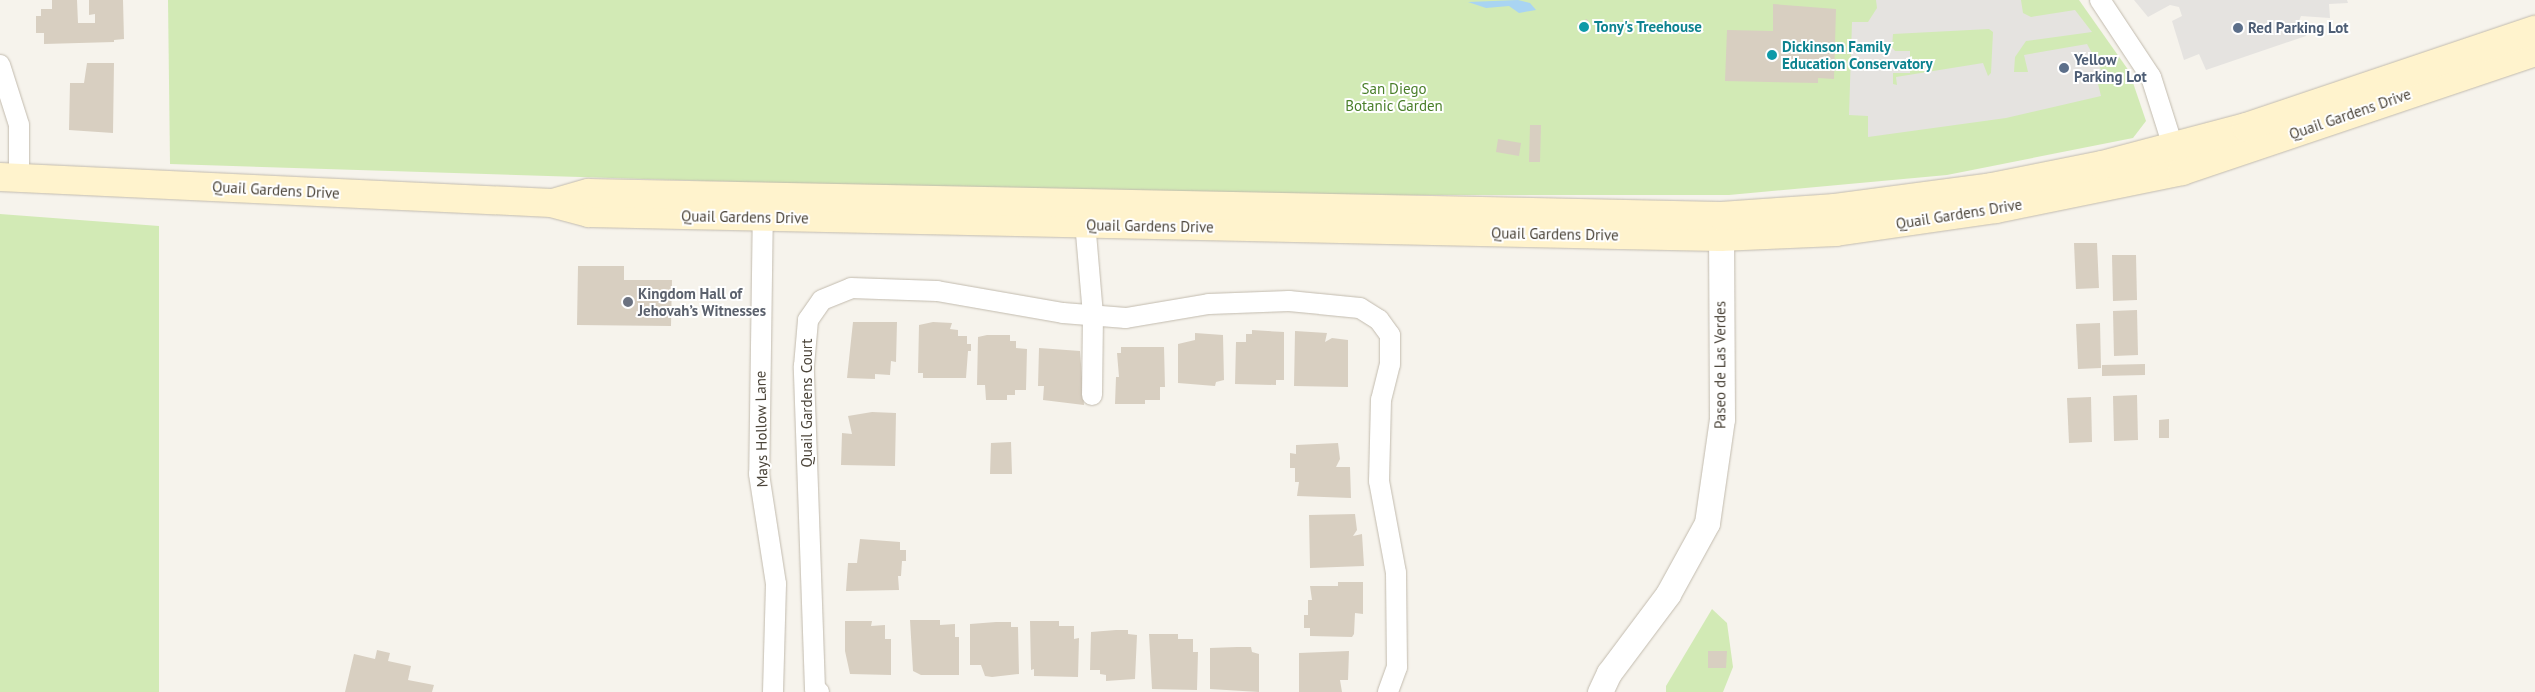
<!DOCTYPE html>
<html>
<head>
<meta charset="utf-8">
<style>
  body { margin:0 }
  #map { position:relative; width:2535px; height:692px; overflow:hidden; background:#f6f3ec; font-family:"PT Sans",sans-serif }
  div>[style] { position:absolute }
  .green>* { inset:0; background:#d2eab5 }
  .parking>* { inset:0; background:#e5e3e0 }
  .water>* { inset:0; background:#a9d4f2 }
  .building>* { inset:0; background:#d8cfc1 }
  .roads { filter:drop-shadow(0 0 1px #c2bbae) drop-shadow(0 0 1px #c2bbae) }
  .minor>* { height:20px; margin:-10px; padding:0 10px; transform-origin:10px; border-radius:10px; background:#fff }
  .tertiary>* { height:25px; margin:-12.5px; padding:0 12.5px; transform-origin:12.5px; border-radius:12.5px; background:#fff }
  .secondary>* { height:28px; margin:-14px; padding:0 14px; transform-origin:14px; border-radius:14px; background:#fff3cd }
  .dots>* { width:14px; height:14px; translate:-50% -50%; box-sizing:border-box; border:2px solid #fff; border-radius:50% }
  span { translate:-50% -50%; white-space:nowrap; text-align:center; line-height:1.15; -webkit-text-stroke:4px #fff; paint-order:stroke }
  .culture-label { font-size:15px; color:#0d838f; font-weight:700 }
  .left { translate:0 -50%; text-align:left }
  .service-label { font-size:15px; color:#4e5e75; font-weight:700 }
  .park-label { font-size:15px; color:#4a7f2a }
  .street-label { font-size:15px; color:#4b4439 }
  .worship-label { font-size:15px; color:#5b616d; font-weight:700 }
</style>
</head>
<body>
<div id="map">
  <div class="green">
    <i style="clip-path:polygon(168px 0,2079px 0,2129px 71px,2146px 121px,2133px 138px,1947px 175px,1729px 195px,1404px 195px,960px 189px,170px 164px)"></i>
    <i style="clip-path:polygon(0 214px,159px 226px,159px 692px,0 692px)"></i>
    <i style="clip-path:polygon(1712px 609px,1727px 623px,1733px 667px,1723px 692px,1666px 692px,1666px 686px)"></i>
  </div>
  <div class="parking">
    <i style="clip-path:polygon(evenodd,1876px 0,2021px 0,2023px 13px,2031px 17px,2075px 10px,2092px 32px,2026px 41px,2015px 57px,2014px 72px,2028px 72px,2024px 55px,2087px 44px,2104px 75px,2097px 80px,2101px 96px,2006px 118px,1868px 137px,1868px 116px,1849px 115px,1852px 22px,1868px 22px,1877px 8px,1876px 0,1989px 29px,1993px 32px,1991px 73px,1988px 76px,1983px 63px,1896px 77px,1897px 85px,1893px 84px,1893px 73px,1910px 73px,1910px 51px,1895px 51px,1892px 47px,1893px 34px,1989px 29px)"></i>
    <i style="clip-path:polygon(2134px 0,2347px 0,2348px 3px,2329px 4px,2330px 18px,2301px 16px,2299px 21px,2306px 36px,2206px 70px,2199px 54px,2184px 60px,2172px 21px,2182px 16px,2179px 7px,2170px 5px,2148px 17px)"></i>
  </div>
  <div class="water">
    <i style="clip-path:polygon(1518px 0,1530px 3px,1536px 10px,1519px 13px,1509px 6px,1486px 8px,1468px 2px)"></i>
  </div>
  <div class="building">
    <i style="clip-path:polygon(52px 0,77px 0,78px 23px,95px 23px,95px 14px,89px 15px,89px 0,123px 0,124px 39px,114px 40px,114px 42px,44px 44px,44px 33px,36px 33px,36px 16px,41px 16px,41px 9px,52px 9px)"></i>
    <i style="clip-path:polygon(1773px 4px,1836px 9px,1834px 79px,1818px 78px,1818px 83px,1725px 81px,1727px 30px,1773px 31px)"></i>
    <i style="clip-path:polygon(1587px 19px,1591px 30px,1582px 34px,1577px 23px)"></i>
    <i style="clip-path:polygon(87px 63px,114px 63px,113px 133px,69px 130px,70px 83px,84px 83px)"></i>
    <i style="clip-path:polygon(1530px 125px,1541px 125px,1540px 162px,1529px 162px)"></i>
    <i style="clip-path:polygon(1498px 139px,1521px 143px,1519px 156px,1496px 152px)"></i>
    <i style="clip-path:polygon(2074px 243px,2097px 243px,2099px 288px,2076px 289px)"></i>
    <i style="clip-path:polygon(2112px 255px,2136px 255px,2137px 300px,2113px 301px)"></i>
    <i style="clip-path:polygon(578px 266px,624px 266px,624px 280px,672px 280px,671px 326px,577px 325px)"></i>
    <i style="clip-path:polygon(2137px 310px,2138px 355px,2114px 356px,2113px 311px)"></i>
    <i style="clip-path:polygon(853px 322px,897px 322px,896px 362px,891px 361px,890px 375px,875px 374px,875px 379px,847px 378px)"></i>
    <i style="clip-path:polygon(933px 322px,952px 323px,950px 329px,958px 330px,958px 336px,967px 336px,967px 344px,971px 344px,971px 351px,968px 351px,966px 378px,923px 378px,923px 373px,918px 373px,919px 325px)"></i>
    <i style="clip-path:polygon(2100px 323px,2101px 368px,2078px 369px,2076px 324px)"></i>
    <i style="clip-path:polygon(1252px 330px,1284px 332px,1284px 380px,1276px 380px,1276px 385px,1235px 384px,1236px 342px,1246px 342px,1246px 334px,1252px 334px)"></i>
    <i style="clip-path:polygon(1295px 331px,1327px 333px,1325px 342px,1332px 338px,1348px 340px,1348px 387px,1294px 386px)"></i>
    <i style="clip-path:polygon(1195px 333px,1223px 335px,1224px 380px,1216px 382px,1215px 386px,1178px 383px,1178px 344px,1195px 340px)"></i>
    <i style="clip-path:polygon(987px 335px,1010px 335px,1010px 341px,1016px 341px,1016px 348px,1027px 349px,1026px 390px,1015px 390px,1015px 395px,1007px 395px,1007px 400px,986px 400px,985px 385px,977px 385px,978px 337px)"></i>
    <i style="clip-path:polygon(1121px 347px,1164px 347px,1165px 387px,1160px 387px,1160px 400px,1145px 400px,1145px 404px,1115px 404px,1116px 377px,1119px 377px,1117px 353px,1121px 353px)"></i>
    <i style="clip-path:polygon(1039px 348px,1080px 351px,1084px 405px,1043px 400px,1044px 386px,1038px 386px)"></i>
    <i style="clip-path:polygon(2145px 364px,2145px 375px,2102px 376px,2102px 365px)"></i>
    <i style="clip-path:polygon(2137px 395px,2138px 440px,2114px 441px,2113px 396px)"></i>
    <i style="clip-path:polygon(2091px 397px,2092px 442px,2069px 443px,2067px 398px)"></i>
    <i style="clip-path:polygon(872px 412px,896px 413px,895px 466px,841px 465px,842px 433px,852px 434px,848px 416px)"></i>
    <i style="clip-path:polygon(2169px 419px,2169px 438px,2159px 438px,2159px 420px)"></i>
    <i style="clip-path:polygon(1011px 442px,1012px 474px,990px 474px,991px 443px)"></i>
    <i style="clip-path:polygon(1338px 443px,1340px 459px,1336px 467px,1350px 467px,1351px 498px,1297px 496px,1299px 482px,1295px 482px,1295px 468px,1290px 468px,1290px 453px,1296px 454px,1296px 445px)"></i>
    <i style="clip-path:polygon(1355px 514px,1357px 530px,1353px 536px,1362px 534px,1364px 566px,1310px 568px,1309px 515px)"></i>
    <i style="clip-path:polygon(860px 539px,900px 542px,900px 550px,906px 550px,906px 561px,902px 561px,901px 576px,898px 576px,899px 590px,846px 591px,848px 563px,857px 563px)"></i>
    <i style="clip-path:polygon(1338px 582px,1363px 582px,1363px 614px,1355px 613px,1354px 634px,1352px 637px,1310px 636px,1310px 628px,1304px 628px,1304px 615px,1308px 615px,1308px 600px,1312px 600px,1310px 586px,1338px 586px)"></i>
    <i style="clip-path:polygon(910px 620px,940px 620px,940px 625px,955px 624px,955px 637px,959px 637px,959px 675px,921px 675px,913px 671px)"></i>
    <i style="clip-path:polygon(845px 621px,872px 621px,871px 626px,885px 625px,885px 639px,891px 639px,891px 675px,850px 674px,845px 651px)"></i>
    <i style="clip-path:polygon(1030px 621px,1059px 621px,1059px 626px,1074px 626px,1074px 639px,1079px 638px,1078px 677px,1034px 676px,1034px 669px,1031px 670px)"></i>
    <i style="clip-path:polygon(996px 622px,1011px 622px,1011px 627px,1018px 627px,1019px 674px,992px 677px,985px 676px,981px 665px,970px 665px,970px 624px)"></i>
    <i style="clip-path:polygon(1116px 630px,1128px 630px,1128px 634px,1137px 635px,1135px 679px,1106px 681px,1106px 675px,1100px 674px,1100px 670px,1090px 670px,1091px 632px)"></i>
    <i style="clip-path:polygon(1149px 634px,1178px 634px,1178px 639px,1193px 639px,1193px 652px,1198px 652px,1197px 690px,1152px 689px)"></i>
    <i style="clip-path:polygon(1237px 647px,1251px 647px,1252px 652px,1259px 654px,1259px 692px,1210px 689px,1210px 648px)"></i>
    <i style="clip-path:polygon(377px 650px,390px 653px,388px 661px,411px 666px,408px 680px,434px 685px,432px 692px,345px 692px,354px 654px,375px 659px)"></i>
    <i style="clip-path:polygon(1349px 651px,1348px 680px,1340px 680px,1342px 692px,1299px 692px,1299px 653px)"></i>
    <i style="clip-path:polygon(1708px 651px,1727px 651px,1726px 668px,1708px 668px)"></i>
  </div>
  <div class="roads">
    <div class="minor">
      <i style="left:2100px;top:0;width:92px;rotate:56.5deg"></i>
      <i style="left:2151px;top:77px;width:86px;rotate:72.4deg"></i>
      <i style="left:0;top:65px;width:63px;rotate:72.4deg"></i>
      <i style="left:19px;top:125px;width:52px;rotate:90deg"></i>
      <i style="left:763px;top:203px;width:271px;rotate:90.8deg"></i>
      <i style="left:759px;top:474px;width:111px;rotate:81.2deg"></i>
      <i style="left:776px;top:584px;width:108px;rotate:91.6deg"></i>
      <i style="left:1084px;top:210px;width:105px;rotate:85.1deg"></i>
      <i style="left:1093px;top:315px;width:80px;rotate:90.7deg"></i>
      <i style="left:819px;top:692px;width:5px;rotate:-143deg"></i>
      <i style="left:815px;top:689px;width:323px;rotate:-92deg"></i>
      <i style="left:804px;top:366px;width:46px;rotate:-85deg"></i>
      <i style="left:808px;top:320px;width:24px;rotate:-55deg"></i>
      <i style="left:822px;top:300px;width:31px;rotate:-22deg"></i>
      <i style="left:851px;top:288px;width:86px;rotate:2deg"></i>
      <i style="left:937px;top:291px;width:128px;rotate:9.9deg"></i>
      <i style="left:1063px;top:313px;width:63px;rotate:4.5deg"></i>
      <i style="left:1126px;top:318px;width:84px;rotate:-9.6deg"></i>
      <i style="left:1209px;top:304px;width:80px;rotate:-2.1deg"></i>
      <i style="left:1289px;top:301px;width:71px;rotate:5.6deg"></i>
      <i style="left:1360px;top:308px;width:22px;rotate:32deg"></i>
      <i style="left:1379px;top:320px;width:19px;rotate:54deg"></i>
      <i style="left:1390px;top:335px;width:29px;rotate:90deg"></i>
      <i style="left:1390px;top:364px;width:37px;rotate:104deg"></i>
      <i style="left:1381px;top:400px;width:81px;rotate:91.4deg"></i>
      <i style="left:1379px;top:481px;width:94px;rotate:79.5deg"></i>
      <i style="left:1396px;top:573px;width:94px;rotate:89.4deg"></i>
      <i style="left:1397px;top:667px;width:27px;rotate:110deg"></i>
    </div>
    <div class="tertiary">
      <i style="left:1600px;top:692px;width:21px;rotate:-65deg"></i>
      <i style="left:1609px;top:673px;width:99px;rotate:-53.2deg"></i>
      <i style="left:1668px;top:594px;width:81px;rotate:-61.2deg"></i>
      <i style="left:1707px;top:523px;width:105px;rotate:-81.8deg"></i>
      <i style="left:1722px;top:419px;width:202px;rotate:-90.3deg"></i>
    </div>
    <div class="secondary">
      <i style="left:0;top:177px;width:552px;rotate:2.7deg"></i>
      <i style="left:551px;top:203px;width:39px;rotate:15deg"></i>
      <i style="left:589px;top:213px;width:1131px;rotate:1.22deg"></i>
      <i style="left:1720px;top:237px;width:116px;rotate:-2.5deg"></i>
      <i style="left:1836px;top:232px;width:162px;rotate:-8.2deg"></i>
      <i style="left:1996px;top:209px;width:190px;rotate:-11.5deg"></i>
      <i style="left:2182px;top:171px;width:373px;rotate:-18.6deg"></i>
      <i style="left:553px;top:203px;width:37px;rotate:-16deg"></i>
      <i style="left:589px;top:193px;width:1132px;rotate:1.16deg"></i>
      <i style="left:1721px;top:216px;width:114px;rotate:-4deg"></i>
      <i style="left:1835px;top:208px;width:158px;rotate:-7.6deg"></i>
      <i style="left:1992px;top:187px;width:112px;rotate:-11.3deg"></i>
      <i style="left:2102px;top:165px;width:149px;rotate:-14.8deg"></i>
      <i style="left:2246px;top:127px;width:305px;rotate:-18.6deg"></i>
    </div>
  </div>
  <div class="dots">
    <i style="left:1584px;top:27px;background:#0f9aa8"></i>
    <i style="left:2238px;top:28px;background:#5c6f8a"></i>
    <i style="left:1772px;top:55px;background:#0f9aa8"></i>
    <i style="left:2064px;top:68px;background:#5c6f8a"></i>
    <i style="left:628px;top:302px;background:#6b7280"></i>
  </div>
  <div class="culture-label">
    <span class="left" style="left:1594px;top:27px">Tony's Treehouse</span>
    <span class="left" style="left:1782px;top:55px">Dickinson Family<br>Education Conservatory</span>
  </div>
  <div class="service-label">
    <span class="left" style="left:2248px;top:28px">Red Parking Lot</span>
    <span class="left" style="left:2074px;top:68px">Yellow<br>Parking Lot</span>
  </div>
  <div class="park-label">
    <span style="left:1394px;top:97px">San Diego<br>Botanic Garden</span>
  </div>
  <div class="street-label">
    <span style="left:2350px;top:114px;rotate:-19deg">Quail Gardens Drive</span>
    <span style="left:276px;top:190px;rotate:3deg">Quail Gardens Drive</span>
    <span style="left:1959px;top:214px;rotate:-9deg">Quail Gardens Drive</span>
    <span style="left:745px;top:217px;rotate:1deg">Quail Gardens Drive</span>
    <span style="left:1150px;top:226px;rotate:1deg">Quail Gardens Drive</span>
    <span style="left:1555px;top:234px;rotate:1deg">Quail Gardens Drive</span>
    <span style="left:1720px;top:365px;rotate:-90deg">Paseo de Las Verdes</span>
    <span style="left:807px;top:403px;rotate:-90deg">Quail Gardens Court</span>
    <span style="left:761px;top:429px;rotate:-91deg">Mays Hollow Lane</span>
  </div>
  <div class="worship-label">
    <span class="left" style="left:638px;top:302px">Kingdom Hall of<br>Jehovah’s Witnesses</span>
  </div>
</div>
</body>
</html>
